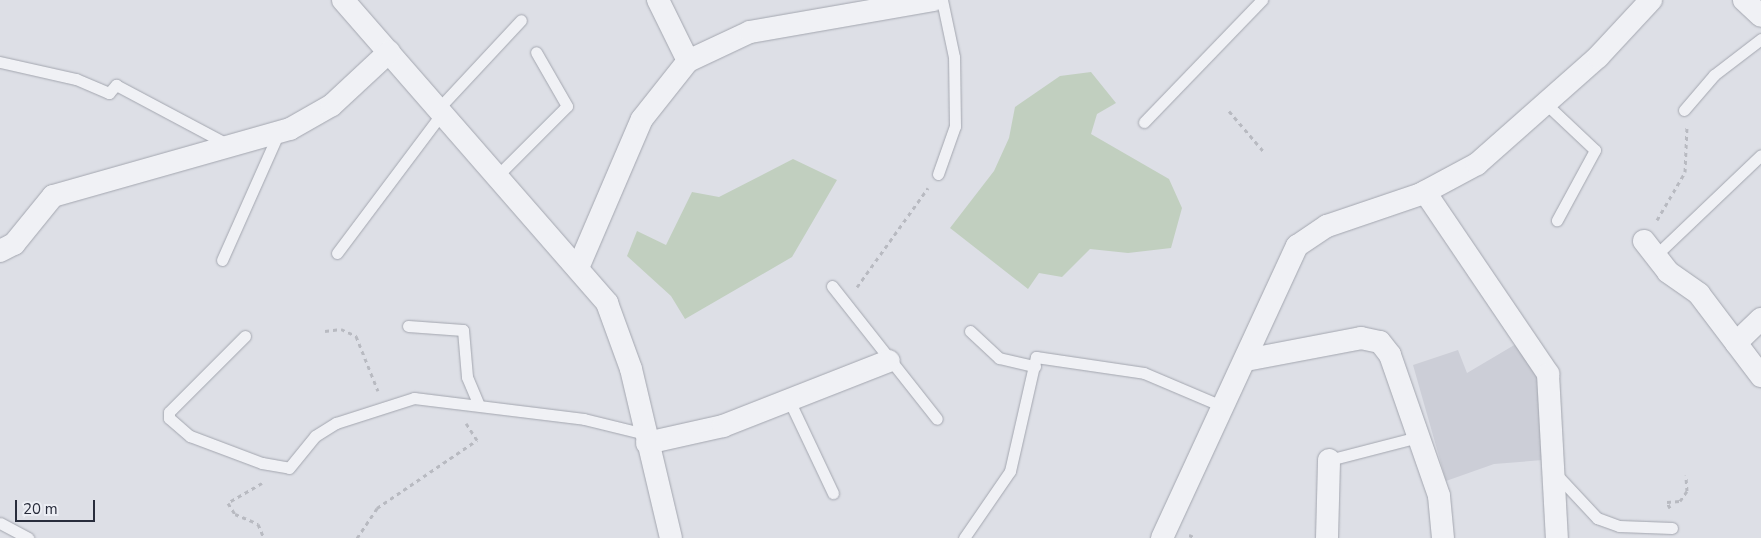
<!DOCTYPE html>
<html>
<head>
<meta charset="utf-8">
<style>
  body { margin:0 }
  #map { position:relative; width:1761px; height:538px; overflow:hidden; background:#dddfe6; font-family:"Nunito Sans",sans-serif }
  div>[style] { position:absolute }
  .built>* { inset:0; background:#ccced7 }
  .green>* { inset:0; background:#c1cfbf }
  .path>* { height:3px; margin-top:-1.5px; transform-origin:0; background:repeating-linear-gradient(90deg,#b8bac1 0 4px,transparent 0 8px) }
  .roads { filter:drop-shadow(0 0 1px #a3a6af) drop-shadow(0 0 1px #a3a6af) }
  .lane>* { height:11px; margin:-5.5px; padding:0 5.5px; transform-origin:5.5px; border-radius:5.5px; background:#f0f1f5 }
  .street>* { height:22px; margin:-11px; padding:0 11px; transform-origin:11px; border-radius:11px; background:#f0f1f5 }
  span { translate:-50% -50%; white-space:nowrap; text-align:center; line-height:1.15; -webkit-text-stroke:4px #eceef4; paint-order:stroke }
  .scale { position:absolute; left:15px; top:500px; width:80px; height:22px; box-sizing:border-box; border:2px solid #282c3b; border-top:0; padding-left:6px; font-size:15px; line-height:18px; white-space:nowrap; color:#282c3b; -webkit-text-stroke:4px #eceef4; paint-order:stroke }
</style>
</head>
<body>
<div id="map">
  <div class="built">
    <i style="clip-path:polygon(1516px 344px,1537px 378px,1543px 460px,1494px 464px,1446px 481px,1413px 365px,1458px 350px,1467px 373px)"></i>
  </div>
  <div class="green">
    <i style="clip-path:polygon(1091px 72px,1116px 103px,1097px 114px,1091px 134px,1169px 179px,1182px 208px,1171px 248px,1128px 253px,1090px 249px,1062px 277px,1039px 273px,1028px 289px,950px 228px,994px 171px,1009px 138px,1015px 107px,1060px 76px)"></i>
    <i style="clip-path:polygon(793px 159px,837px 180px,792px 257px,685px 319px,671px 296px,627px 256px,637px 231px,666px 245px,692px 192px,719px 197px)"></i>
  </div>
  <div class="path">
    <i style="left:1229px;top:111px;width:54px;rotate:49.5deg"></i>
    <i style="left:1657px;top:220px;width:56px;rotate:-59.7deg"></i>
    <i style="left:1685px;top:172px;width:45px;rotate:-87.5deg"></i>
    <i style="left:857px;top:287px;width:122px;rotate:-54.4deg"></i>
    <i style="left:325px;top:331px;width:16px;rotate:-7deg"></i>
    <i style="left:341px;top:329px;width:17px;rotate:25deg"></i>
    <i style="left:356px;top:336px;width:59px;rotate:68.2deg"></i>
    <i style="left:262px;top:483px;width:39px;rotate:150deg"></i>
    <i style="left:228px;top:503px;width:13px;rotate:58deg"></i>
    <i style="left:235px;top:514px;width:25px;rotate:23deg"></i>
    <i style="left:258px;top:524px;width:15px;rotate:67deg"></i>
    <i style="left:1670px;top:508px;width:7px;rotate:-117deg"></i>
    <i style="left:1667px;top:502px;width:13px;rotate:-4deg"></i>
    <i style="left:1680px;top:501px;width:12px;rotate:-55deg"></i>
    <i style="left:1687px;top:491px;width:16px;rotate:-94deg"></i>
    <i style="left:1189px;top:535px;width:8px;rotate:23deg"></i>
    <i style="left:357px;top:538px;width:36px;rotate:-56deg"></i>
    <i style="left:377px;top:508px;width:121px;rotate:-34.2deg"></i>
    <i style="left:477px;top:440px;width:20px;rotate:-123deg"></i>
  </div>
  <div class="roads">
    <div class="lane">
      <i style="left:0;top:62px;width:78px;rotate:12.6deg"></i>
      <i style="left:76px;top:79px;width:36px;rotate:23deg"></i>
      <i style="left:109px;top:93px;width:11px;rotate:-49deg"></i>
      <i style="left:116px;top:85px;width:128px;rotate:28deg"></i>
      <i style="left:1544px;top:102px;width:70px;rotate:43.3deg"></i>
      <i style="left:1595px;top:150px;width:80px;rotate:118.5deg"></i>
      <i style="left:439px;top:108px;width:120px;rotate:-47deg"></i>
      <i style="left:1684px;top:110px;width:46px;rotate:-49.4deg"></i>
      <i style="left:1714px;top:75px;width:59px;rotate:-37.5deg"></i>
      <i style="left:1144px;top:122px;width:170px;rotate:-46deg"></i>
      <i style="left:499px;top:174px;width:96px;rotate:-45deg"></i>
      <i style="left:567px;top:106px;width:62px;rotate:-119.9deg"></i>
      <i style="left:938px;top:174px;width:51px;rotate:-70.5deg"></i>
      <i style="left:955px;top:126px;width:69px;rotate:-90.8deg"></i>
      <i style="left:954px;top:57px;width:58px;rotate:-101.9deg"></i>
      <i style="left:337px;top:253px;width:176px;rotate:-53.1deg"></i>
      <i style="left:1655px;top:256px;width:146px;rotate:-43.6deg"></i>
      <i style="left:222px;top:260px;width:140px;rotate:-66deg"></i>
      <i style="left:832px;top:286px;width:169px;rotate:51.7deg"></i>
      <i style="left:408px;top:326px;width:55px;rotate:4.2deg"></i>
      <i style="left:463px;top:330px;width:47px;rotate:85.1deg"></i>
      <i style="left:467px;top:377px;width:28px;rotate:67deg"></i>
      <i style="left:970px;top:331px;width:40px;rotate:43deg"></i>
      <i style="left:999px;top:358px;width:37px;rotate:13deg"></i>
      <i style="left:245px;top:336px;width:107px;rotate:135deg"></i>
      <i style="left:169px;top:412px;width:6px;rotate:90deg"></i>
      <i style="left:169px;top:418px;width:28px;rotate:41deg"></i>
      <i style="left:190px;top:436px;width:77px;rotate:20.6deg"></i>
      <i style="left:262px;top:463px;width:27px;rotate:10deg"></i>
      <i style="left:289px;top:468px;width:41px;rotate:-50.9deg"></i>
      <i style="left:315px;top:436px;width:25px;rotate:-32deg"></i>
      <i style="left:336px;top:423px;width:82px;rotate:-17.8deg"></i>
      <i style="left:414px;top:398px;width:171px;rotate:7deg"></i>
      <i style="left:584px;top:419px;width:63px;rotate:13.8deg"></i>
      <i style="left:789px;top:400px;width:103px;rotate:64.7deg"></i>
      <i style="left:1329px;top:460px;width:92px;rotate:-14.5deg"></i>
      <i style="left:1555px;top:473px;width:62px;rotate:47deg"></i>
      <i style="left:1597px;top:518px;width:23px;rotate:20deg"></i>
      <i style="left:1619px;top:526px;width:53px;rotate:2.2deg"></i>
      <i style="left:0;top:523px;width:32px;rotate:28deg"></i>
      <i style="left:964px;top:538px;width:81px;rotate:-55.5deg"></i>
      <i style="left:1010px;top:471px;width:117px;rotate:-77.2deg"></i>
      <i style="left:1036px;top:357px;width:109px;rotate:8.4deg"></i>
      <i style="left:1144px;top:373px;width:87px;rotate:23deg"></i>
    </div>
    <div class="street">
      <i style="left:343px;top:0;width:402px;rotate:48.9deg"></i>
      <i style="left:607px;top:303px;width:70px;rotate:70deg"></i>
      <i style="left:631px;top:369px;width:174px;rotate:76.7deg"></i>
      <i style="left:658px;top:0;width:68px;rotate:63.8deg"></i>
      <i style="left:1744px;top:0;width:23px;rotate:43deg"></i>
      <i style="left:1425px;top:192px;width:220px;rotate:55.9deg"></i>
      <i style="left:1548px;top:374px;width:164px;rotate:86.9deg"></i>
      <i style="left:1644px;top:241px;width:39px;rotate:52deg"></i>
      <i style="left:1668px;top:272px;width:38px;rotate:35deg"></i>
      <i style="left:1699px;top:294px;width:103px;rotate:52.9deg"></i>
      <i style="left:0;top:251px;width:16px;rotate:-27deg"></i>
      <i style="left:14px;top:244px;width:62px;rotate:-50.9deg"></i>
      <i style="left:53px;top:196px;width:246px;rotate:-15.8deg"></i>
      <i style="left:290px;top:129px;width:48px;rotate:-29.7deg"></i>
      <i style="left:332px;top:105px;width:78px;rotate:-42.9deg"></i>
      <i style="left:578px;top:268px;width:162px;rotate:-66.8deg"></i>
      <i style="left:642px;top:119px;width:74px;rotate:-51.6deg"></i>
      <i style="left:688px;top:61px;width:68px;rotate:-25.1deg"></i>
      <i style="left:750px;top:32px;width:186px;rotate:-9.9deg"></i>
      <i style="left:1736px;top:343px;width:35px;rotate:-44deg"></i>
      <i style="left:1246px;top:360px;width:117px;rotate:-10.8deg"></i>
      <i style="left:1361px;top:338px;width:19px;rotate:12deg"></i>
      <i style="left:1380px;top:342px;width:16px;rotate:52deg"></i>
      <i style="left:1390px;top:355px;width:149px;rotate:70.8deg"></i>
      <i style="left:1439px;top:496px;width:42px;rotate:84.6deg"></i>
      <i style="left:647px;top:443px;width:78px;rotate:-12.6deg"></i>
      <i style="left:723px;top:426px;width:178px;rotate:-21.4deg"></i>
      <i style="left:1162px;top:538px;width:322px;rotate:-65.2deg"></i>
      <i style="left:1297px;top:246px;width:36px;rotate:-34deg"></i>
      <i style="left:1327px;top:226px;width:99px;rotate:-18.8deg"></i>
      <i style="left:1421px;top:194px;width:64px;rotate:-28.2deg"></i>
      <i style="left:1477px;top:164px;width:162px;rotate:-41.5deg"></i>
      <i style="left:1598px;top:57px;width:78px;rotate:-47.1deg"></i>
      <i style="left:1327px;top:538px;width:78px;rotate:-88.5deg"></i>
    </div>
  </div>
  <div class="scale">20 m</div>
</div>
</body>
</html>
